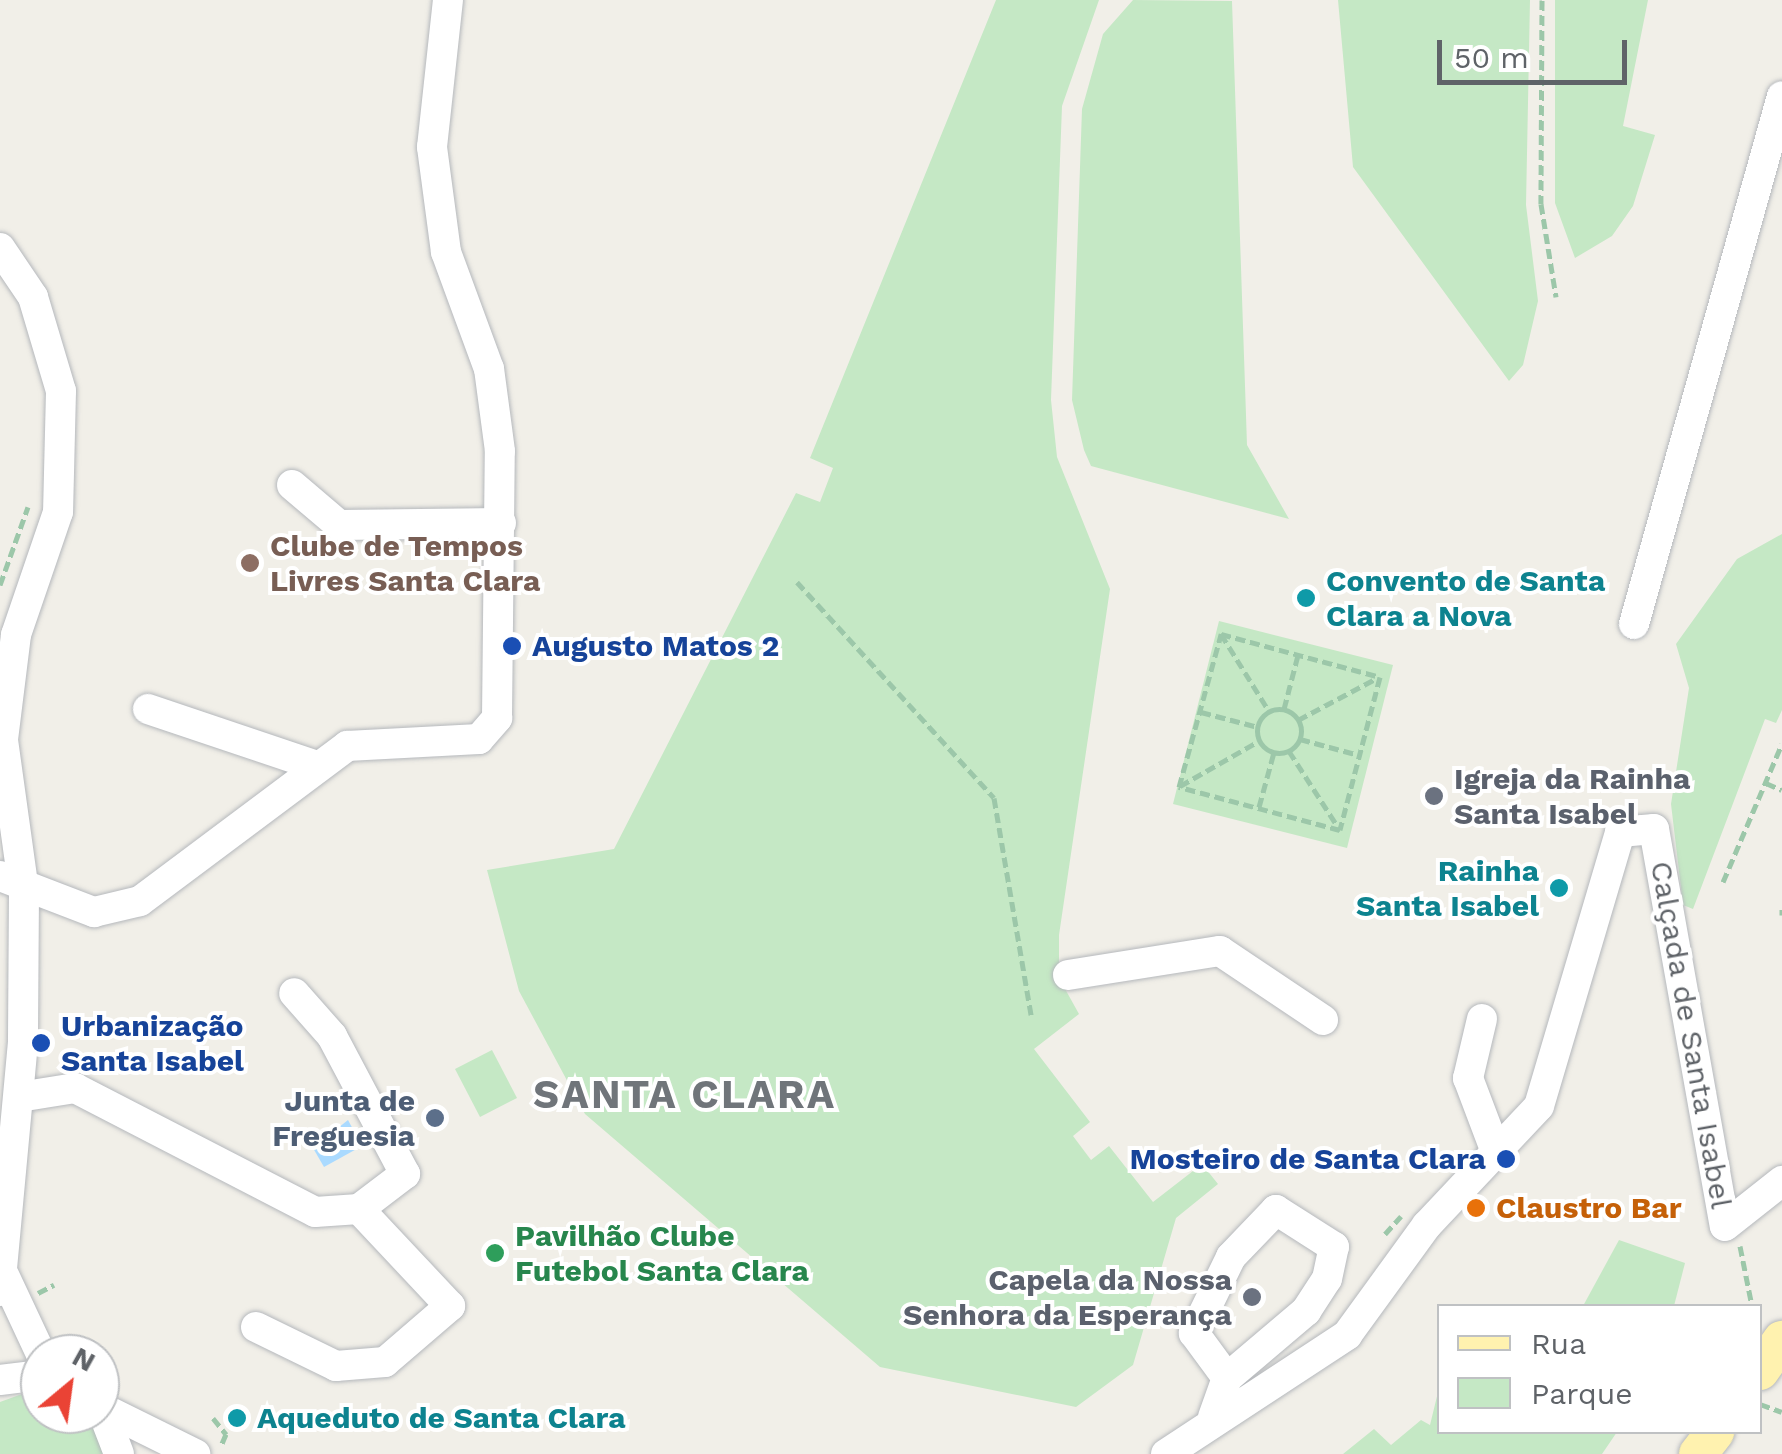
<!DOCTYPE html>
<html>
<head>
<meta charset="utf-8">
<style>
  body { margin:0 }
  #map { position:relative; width:1782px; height:1454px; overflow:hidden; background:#f1efe8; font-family:"Work Sans",sans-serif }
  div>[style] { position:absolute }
  .green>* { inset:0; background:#c5e8c5 }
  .water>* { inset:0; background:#aadaff }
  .path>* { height:5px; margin-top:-2.5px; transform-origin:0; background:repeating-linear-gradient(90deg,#9cc7a9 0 10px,transparent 0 15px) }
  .path>.ring { margin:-2.5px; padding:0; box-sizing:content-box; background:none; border:5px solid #9cc7a9; border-radius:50% }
  .roads { filter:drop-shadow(0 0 2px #b5b8bc) drop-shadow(0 0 2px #b5b8bc) }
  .minor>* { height:30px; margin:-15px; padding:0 15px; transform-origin:15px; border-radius:15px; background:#fff }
  .major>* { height:38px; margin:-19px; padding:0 19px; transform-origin:19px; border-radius:19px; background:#fff2af }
  .dots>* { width:28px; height:28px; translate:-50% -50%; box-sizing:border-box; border:5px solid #fff; border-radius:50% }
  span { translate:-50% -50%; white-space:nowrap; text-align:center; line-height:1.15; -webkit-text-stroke:8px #fff; paint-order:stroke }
  .education-label { font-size:30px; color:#785e54; font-weight:700 }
  .left { translate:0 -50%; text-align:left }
  .culture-label { font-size:30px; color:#0d838f; font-weight:700 }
  .right { translate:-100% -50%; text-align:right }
  .transit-label { font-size:30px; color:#164399; font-weight:700 }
  .worship-label { font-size:30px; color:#5b616d; font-weight:700 }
  .street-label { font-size:30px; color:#5f6368 }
  .service-label { font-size:30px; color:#4e5e75; font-weight:700 }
  .food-label { font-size:30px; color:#c56008; font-weight:700 }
  .leisure-label { font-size:30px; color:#27864d; font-weight:700 }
  .district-label { font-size:40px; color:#70757a; font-weight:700; letter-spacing:2.5px }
  .legend { position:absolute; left:1437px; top:1304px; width:325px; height:130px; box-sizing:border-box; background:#fff; border:2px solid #bfc1c3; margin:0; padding:12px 18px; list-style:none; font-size:30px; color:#5f6368 }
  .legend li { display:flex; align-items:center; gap:20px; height:50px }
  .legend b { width:50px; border:2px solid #bfc1c3 }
  .north { position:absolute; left:20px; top:1334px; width:100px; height:100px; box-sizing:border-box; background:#fff; border:2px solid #bfc1c3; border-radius:50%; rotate:29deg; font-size:28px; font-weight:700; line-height:40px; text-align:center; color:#5f6368 }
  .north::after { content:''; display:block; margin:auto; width:35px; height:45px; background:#ea4335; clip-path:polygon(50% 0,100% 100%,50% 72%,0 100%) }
  .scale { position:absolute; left:1437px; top:40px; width:190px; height:45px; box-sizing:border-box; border:5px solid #5f6368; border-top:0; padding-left:12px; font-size:30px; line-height:35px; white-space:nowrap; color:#5f6368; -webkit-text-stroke:8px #fff; paint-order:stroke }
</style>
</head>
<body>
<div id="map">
  <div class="green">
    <i style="clip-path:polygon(996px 0,1099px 0,1062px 106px,1051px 400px,1057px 457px,1110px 589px,1059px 935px,1059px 978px,1079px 1014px,1034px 1049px,1090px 1122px,1073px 1136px,1091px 1160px,1109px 1146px,1153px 1202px,1202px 1164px,1218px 1184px,1176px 1218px,1133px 1365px,1076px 1407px,880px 1367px,585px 1114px,519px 991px,487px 870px,614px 849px,796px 493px,820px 502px,833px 468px,810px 458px)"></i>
    <i style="clip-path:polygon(1133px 0,1232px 1px,1247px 445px,1289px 519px,1091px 466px,1084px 450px,1072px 400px,1082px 109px,1103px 34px)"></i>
    <i style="clip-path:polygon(1338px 0,1530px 0,1526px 205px,1538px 301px,1523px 365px,1509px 381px,1353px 167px)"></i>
    <i style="clip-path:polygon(1555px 0,1648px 0,1623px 126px,1655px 135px,1633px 206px,1612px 236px,1575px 258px,1555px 203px)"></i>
    <i style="clip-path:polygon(1782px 534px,1782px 710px,1776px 723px,1765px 719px,1693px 909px,1683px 905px,1671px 804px,1689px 688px,1676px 644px,1737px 559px)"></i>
    <i style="clip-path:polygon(1219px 621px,1393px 665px,1347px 848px,1173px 804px)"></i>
    <i style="clip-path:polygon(492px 1050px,517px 1098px,480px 1117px,455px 1069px)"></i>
    <i style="clip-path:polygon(1619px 1240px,1685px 1263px,1674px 1306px,1583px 1306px)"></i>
    <i style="clip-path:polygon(1439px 1388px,1440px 1432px,1617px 1432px,1602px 1454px,1343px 1454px,1374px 1429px,1391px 1445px,1421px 1420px,1430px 1425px)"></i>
    <i style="clip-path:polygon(22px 1394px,40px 1398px,40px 1414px,93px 1426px,104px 1454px,0 1454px,0 1402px)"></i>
  </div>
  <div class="water">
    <i style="clip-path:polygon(348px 1120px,362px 1146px,324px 1167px,313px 1148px)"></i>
  </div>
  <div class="path">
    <i style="left:1542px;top:0;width:204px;rotate:90.3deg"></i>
    <i style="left:1541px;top:204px;width:94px;rotate:80.8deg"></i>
    <i style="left:797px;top:582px;width:292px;rotate:47.6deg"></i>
    <i style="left:994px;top:798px;width:220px;rotate:80.3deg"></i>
    <i style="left:0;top:585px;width:83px;rotate:-70.3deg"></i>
    <i style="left:1221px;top:634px;width:165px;rotate:15.1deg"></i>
    <i style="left:1380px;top:677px;width:158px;rotate:104.7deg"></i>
    <i style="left:1340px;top:830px;width:167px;rotate:-165deg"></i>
    <i style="left:1179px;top:787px;width:159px;rotate:-74.6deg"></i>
    <i style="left:1221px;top:634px;width:91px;rotate:58.1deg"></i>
    <i style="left:1284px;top:709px;width:56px;rotate:-75.5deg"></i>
    <i class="ring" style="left:1257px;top:709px;width:39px;height:39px"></i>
    <i style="left:1201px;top:712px;width:59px;rotate:14.7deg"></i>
    <i style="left:1298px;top:720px;width:89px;rotate:-28deg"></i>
    <i style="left:1300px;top:739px;width:61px;rotate:15.2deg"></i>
    <i style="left:1289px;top:751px;width:90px;rotate:57.2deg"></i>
    <i style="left:1766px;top:783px;width:17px;rotate:24deg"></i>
    <i style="left:1180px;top:786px;width:91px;rotate:-29.7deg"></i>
    <i style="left:1259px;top:807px;width:57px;rotate:-74.7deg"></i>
    <i style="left:1723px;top:882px;width:150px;rotate:-66.9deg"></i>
    <i style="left:1782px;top:909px;width:6px;rotate:90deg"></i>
    <i style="left:1385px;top:1234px;width:24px;rotate:-48deg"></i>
    <i style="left:1740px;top:1246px;width:61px;rotate:78.7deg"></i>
    <i style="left:38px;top:1293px;width:18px;rotate:-27deg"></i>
    <i style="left:1760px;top:1404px;width:23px;rotate:20deg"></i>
    <i style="left:213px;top:1418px;width:21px;rotate:51deg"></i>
    <i style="left:226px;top:1434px;width:13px;rotate:113deg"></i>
  </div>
  <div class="roads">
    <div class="minor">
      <i style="left:0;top:248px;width:59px;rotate:56deg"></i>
      <i style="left:33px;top:297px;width:98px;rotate:73.4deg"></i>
      <i style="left:61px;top:391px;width:121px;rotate:91.4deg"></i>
      <i style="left:58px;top:512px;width:130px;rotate:108.9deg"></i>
      <i style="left:16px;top:635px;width:106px;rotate:97.1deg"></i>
      <i style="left:3px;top:740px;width:153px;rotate:82.1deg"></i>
      <i style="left:24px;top:892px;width:150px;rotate:90.4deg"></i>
      <i style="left:23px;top:1042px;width:250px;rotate:95.3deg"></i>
      <i style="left:292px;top:485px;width:62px;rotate:40.4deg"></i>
      <i style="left:339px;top:525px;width:162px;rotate:-0.7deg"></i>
      <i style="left:1634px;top:624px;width:548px;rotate:-74.34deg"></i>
      <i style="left:148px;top:709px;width:175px;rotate:18.6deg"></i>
      <i style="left:0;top:876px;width:101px;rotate:21deg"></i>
      <i style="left:94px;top:912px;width:47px;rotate:-13.4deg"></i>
      <i style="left:140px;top:901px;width:259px;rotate:-36.8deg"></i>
      <i style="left:347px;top:746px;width:132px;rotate:-3deg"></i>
      <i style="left:479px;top:739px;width:28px;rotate:-49deg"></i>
      <i style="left:497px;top:718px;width:267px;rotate:-89.4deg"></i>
      <i style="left:500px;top:451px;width:83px;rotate:-97.6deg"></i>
      <i style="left:489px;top:369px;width:125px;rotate:-110.2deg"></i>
      <i style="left:446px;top:252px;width:106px;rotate:-97.6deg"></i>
      <i style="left:432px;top:147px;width:148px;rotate:-83.8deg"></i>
      <i style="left:1068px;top:975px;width:154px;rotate:-9deg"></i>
      <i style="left:1220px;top:951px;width:124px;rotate:33.8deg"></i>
      <i style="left:1482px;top:1019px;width:61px;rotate:103.3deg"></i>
      <i style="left:1468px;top:1078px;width:79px;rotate:69.3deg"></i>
      <i style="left:19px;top:1097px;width:57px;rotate:-9.1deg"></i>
      <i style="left:75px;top:1088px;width:270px;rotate:27.3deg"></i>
      <i style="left:315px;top:1212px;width:44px;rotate:-3.9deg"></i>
      <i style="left:359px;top:1209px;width:58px;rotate:-37.3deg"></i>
      <i style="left:405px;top:1174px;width:156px;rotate:-117.9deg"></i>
      <i style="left:332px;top:1036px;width:57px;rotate:-131.5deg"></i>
      <i style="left:4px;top:1275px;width:87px;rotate:64.9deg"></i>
      <i style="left:256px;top:1327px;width:89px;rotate:26deg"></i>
      <i style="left:336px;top:1366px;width:49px;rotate:-4.7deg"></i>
      <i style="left:385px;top:1362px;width:86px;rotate:-40.7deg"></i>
      <i style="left:450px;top:1306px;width:133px;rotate:-133.2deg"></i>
      <i style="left:0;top:1380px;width:40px;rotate:-7.1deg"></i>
      <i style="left:101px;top:1407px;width:50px;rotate:69deg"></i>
      <i style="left:104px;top:1409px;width:102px;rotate:26.3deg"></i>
      <i style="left:1213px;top:1417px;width:41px;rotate:-70.3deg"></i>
      <i style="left:1227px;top:1378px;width:104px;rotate:-40.3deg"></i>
      <i style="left:1306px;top:1311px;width:38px;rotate:-57deg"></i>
      <i style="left:1327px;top:1279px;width:33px;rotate:-78deg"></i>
      <i style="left:1334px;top:1247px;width:69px;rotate:-147.5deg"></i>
      <i style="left:1276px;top:1210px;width:65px;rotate:133.8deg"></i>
      <i style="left:1231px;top:1257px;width:85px;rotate:116deg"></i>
      <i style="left:1194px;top:1333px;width:56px;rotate:53.7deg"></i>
      <i style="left:1166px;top:1454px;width:217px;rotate:-33.3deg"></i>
      <i style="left:1347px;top:1335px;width:136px;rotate:-54deg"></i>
      <i style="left:1427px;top:1225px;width:163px;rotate:-46.7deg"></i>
      <i style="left:1539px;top:1106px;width:286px;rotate:-73.5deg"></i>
      <i style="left:1620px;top:832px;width:34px;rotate:-5deg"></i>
      <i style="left:1654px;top:829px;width:403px;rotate:79.9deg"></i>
      <i style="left:1725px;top:1226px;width:73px;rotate:-38.3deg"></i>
    </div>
    <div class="major">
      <i style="left:1760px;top:1371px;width:38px;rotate:-55deg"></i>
      <i style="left:1698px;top:1454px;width:28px;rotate:-52deg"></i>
    </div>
  </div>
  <div class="dots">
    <i style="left:250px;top:563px;background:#8d6e63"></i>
    <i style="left:1306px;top:598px;background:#0f9aa8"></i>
    <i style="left:512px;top:646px;background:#1a4fb4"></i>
    <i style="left:1434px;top:796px;background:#6b7280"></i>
    <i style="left:1559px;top:888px;background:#0f9aa8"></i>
    <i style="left:41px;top:1043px;background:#1a4fb4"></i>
    <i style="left:435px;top:1118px;background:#5c6f8a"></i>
    <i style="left:1506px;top:1159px;background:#1a4fb4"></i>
    <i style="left:1476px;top:1208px;background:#e8710a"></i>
    <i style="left:495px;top:1253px;background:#2e9e5b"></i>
    <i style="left:1252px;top:1297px;background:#6b7280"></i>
    <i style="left:237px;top:1418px;background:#0f9aa8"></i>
  </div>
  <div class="education-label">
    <span class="left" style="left:270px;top:563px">Clube de Tempos<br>Livres Santa Clara</span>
  </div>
  <div class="culture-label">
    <span class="left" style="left:1326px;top:598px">Convento de Santa<br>Clara a Nova</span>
    <span class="right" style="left:1539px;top:888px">Rainha<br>Santa Isabel</span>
    <span class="left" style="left:257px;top:1418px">Aqueduto de Santa Clara</span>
  </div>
  <div class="transit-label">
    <span class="left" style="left:532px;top:646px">Augusto Matos 2</span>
    <span class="left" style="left:61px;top:1043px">Urbanização<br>Santa Isabel</span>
    <span class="right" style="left:1486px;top:1159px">Mosteiro de Santa Clara</span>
  </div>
  <div class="worship-label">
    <span class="left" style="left:1454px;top:796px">Igreja da Rainha<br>Santa Isabel</span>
    <span class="right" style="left:1232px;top:1297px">Capela da Nossa<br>Senhora da Esperança</span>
  </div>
  <div class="street-label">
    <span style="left:1691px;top:1035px;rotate:80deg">Calçada de Santa Isabel</span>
  </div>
  <div class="service-label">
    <span class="right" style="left:415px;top:1118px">Junta de<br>Freguesia</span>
  </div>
  <div class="food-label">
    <span class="left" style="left:1496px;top:1208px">Claustro Bar</span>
  </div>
  <div class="leisure-label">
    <span class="left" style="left:515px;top:1253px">Pavilhão Clube<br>Futebol Santa Clara</span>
  </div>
  <div class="district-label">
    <span style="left:685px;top:1095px">SANTA CLARA</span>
  </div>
  <ul class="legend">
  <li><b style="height:12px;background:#fff2af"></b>Rua</li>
  <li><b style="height:28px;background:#c5e8c5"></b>Parque</li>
  </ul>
  <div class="north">N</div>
  <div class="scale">50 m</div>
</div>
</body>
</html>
